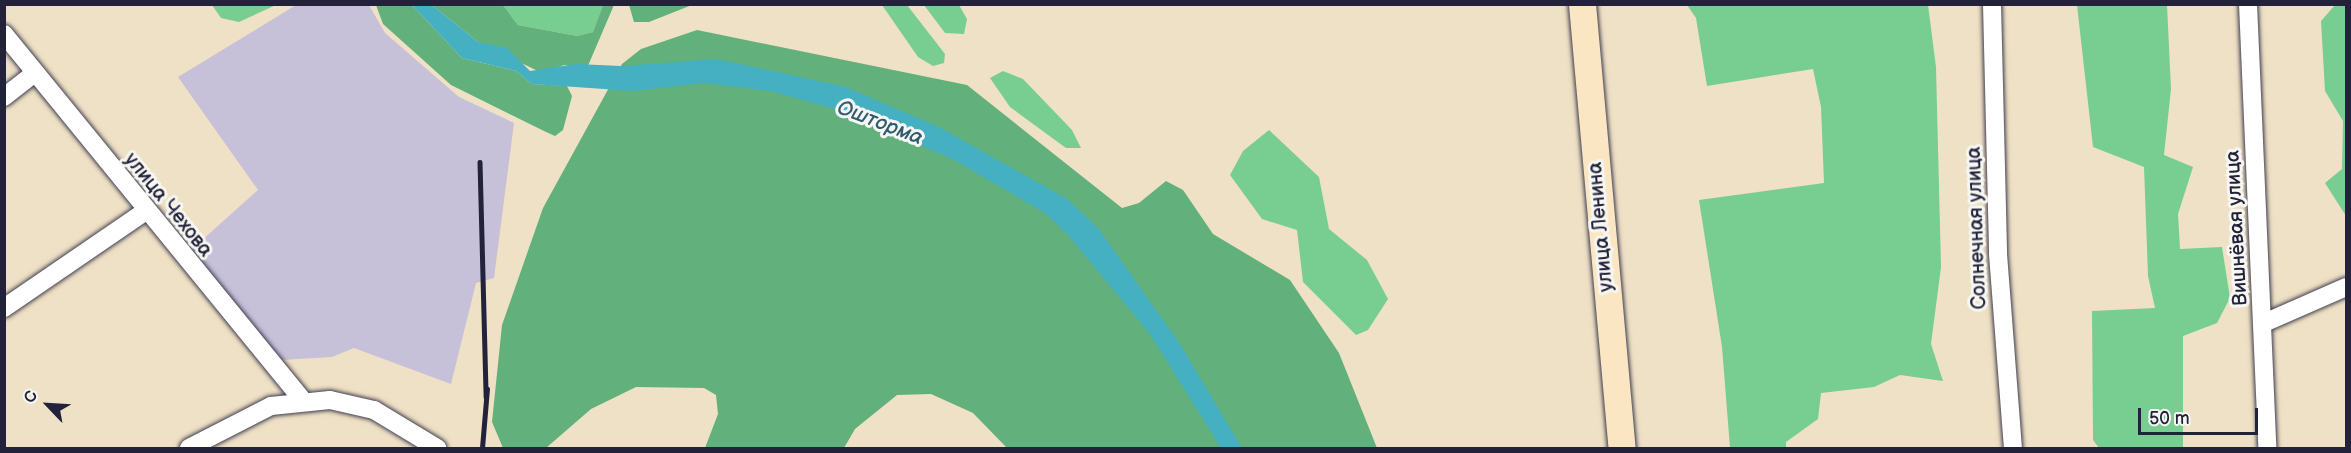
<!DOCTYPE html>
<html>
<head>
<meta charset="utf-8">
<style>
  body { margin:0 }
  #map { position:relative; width:2351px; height:453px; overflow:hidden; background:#efe1c5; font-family:"Balsamiq Sans",sans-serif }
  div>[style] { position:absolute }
  .industrial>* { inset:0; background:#c7c0d9 }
  .green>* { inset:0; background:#78cd91 }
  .forest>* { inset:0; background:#62b07b }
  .water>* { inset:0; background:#44b0c2 }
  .roads { filter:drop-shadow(0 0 2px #413f50) drop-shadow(0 0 2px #413f50) }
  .street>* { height:18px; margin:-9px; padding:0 9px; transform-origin:9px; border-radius:9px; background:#fff }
  .secondary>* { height:27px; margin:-13.5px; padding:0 13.5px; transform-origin:13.5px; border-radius:13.5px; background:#fbe6c4 }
  .rail>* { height:4.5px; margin:-2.25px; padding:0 2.25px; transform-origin:2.25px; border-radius:2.25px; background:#22223b }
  span { translate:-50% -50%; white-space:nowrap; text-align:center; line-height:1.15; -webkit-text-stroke:6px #f6f6f2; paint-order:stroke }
  .street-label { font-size:20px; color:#22223b }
  .water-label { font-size:21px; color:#305b71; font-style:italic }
  .frame { position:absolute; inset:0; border:6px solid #22223b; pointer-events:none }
  .north { position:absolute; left:18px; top:375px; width:60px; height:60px; -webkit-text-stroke:4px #f6f6f2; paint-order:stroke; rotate:295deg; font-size:16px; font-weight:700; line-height:24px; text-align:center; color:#22223b }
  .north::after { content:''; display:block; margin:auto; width:21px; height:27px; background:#22223b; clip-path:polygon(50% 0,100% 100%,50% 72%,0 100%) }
  .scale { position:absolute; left:2138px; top:408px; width:120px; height:27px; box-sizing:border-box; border:3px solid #22223b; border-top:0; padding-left:8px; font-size:18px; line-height:21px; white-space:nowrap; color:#22223b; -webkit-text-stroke:4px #f6f6f2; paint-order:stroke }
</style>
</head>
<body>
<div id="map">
  <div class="industrial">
    <i style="clip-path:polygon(296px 5px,369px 5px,385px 33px,459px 97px,514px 123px,494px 278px,476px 283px,451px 384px,354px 348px,332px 357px,281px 360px,192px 249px,258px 190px,178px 77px)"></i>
  </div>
  <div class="green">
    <i style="clip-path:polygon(212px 5px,212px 4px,276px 5px,239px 22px,221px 18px)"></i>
    <i style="clip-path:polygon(503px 5px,603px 5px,593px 32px,577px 36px,518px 25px)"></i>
    <i style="clip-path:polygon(882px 5px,907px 5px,945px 54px,944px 63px,933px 66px,918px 57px)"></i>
    <i style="clip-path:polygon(924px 5px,959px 5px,967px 19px,964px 34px,945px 33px)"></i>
    <i style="clip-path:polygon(1687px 5px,1928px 5px,1936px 67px,1941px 267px,1931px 344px,1943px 381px,1900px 375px,1874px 387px,1821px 393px,1818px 419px,1786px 442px,1786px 448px,1730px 448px,1722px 347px,1699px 200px,1824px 183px,1821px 107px,1813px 69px,1707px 86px,1696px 18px)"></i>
    <i style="clip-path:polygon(2077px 5px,2167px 5px,2171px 89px,2164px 155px,2193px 167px,2178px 214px,2180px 249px,2222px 247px,2230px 298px,2217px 323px,2183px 336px,2183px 448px,2099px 448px,2093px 440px,2092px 311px,2155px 308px,2148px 276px,2144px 167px,2093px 147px)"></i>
    <i style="clip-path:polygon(2335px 5px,2346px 5px,2346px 216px,2325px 183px,2342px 169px,2343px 121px,2325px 91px,2321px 21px)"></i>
    <i style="clip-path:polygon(1003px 71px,1023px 79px,1072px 130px,1081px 148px,1066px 148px,1010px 107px,990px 78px)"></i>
    <i style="clip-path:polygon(1269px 130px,1319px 177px,1329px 229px,1367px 260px,1388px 299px,1368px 330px,1356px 335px,1303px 282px,1297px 230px,1262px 219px,1230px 175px,1243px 151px)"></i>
  </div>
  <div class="forest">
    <i style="clip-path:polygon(376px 5px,412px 5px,462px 58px,516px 71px,532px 84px,567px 86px,572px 96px,563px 130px,555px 136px,544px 131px,451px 85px,383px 24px)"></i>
    <i style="clip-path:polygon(432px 5px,503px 5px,518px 25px,577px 36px,593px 32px,603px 5px,614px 5px,587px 68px,564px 65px,542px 73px,478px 42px)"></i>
    <i style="clip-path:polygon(629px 5px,629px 4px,692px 5px,649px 22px,634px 22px)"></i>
    <i style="clip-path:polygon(697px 30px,967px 85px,1122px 208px,1139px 203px,1166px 181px,1183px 190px,1213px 234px,1290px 280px,1339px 353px,1377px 448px,1007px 448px,973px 413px,931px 394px,897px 395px,855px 429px,844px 448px,705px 448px,718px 414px,716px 395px,704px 388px,636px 387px,591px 409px,546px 448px,503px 448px,492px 422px,502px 325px,543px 208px,622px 64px,641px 49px)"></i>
  </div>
  <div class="water">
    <i style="clip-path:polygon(412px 5px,432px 5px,478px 42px,507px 48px,530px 71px,576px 64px,621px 66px,717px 59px,846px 87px,939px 127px,1067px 199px,1098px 228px,1180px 344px,1242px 448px,1221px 448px,1150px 334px,1068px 235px,1045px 213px,954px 160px,845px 112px,771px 91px,703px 83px,633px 91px,532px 84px,516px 71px,462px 58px)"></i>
  </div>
  <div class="roads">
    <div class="street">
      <i style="left:1992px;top:4px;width:250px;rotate:88.6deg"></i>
      <i style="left:1998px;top:254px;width:195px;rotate:85.6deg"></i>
      <i style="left:2248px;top:4px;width:444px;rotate:87.5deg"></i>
      <i style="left:4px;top:34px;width:472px;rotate:50.8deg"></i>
      <i style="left:4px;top:97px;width:39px;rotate:-38deg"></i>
      <i style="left:4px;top:308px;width:170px;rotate:-34.4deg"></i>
      <i style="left:2264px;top:323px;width:90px;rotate:-23.7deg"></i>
      <i style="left:189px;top:448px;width:92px;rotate:-27.1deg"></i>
      <i style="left:271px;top:406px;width:59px;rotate:-5.8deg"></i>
      <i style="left:330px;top:400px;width:45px;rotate:12.8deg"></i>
      <i style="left:374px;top:410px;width:74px;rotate:31.1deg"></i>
    </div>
    <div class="secondary">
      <i style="left:1582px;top:4px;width:446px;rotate:84.9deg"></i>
    </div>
  </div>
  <div class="rail">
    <i style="left:480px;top:162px;width:235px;rotate:88.5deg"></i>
    <i style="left:482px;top:448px;width:59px;rotate:-85.2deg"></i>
  </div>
  <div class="street-label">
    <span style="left:168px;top:205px;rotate:51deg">улица Чехова</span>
    <span style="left:1601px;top:227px;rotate:-95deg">улица Ленина</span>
    <span style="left:1977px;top:228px;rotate:-92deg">Солнечная улица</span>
    <span style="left:2237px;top:228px;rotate:-93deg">Вишнёвая улица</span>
  </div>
  <div class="water-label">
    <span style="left:880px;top:123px;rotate:21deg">Ошторма</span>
  </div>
  <div class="frame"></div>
  <div class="north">С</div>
  <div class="scale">50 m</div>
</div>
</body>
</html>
